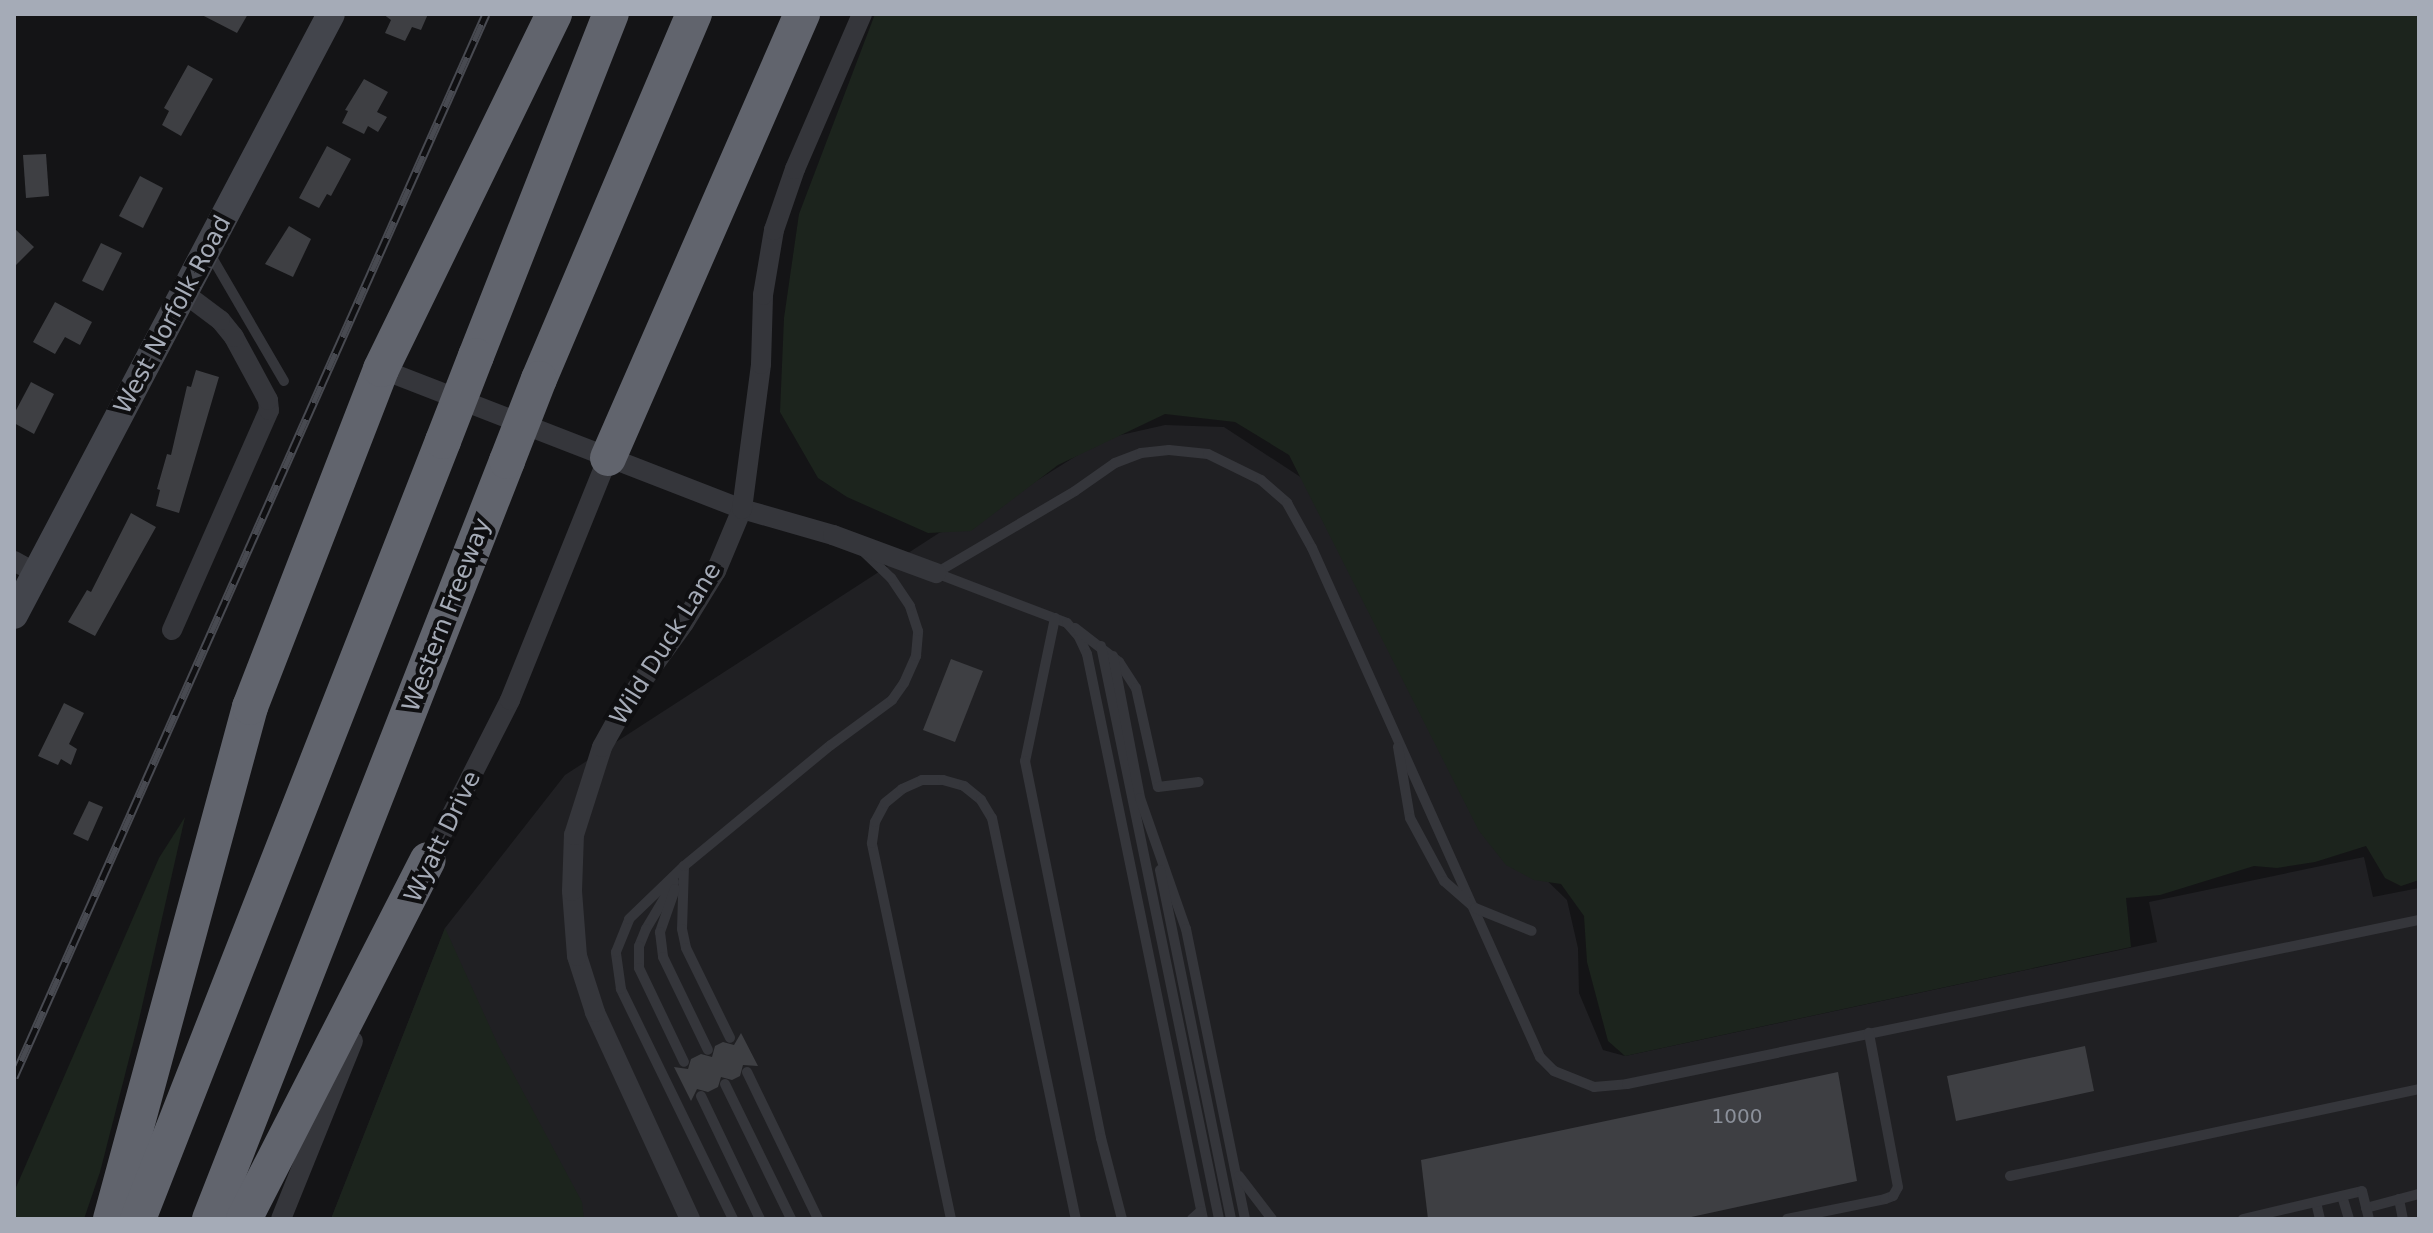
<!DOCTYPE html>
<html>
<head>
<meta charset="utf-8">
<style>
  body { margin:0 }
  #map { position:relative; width:2433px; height:1233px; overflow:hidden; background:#141416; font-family:"DejaVu Sans",sans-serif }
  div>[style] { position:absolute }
  .built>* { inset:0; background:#202023 }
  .green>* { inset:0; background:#1c241d }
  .building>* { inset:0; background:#3e3f43 }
  .lane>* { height:10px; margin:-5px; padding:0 5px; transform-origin:5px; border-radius:5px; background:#35363b }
  .street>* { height:20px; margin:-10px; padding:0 10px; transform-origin:10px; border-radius:10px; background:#35363b }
  .secondary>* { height:28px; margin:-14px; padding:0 14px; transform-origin:14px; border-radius:14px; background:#43454c }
  .highway>* { height:36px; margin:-18px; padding:0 18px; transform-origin:18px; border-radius:18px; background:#61646d }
  .rail>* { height:9px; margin-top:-4.5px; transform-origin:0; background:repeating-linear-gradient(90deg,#0f0f11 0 18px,#484a51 0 36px); box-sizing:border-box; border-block:2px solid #484a51 }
  .highway-bridge>* { height:36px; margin:-18px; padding:0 18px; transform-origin:18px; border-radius:18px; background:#61646d }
  span { translate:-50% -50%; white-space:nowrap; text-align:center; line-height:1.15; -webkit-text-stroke:8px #0f0f11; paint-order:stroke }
  .number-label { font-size:20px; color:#8b909a }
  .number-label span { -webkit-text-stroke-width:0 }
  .street-label { font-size:24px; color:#a5abb7 }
  .frame { position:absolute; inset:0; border:16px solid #a5abb7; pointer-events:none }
</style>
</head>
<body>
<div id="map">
  <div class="built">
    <i style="clip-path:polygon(1165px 425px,1224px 427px,1308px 482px,1532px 866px,1567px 900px,1578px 948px,1579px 993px,1603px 1050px,1625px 1056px,2157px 942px,2149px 902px,2364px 857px,2373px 897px,2419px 888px,2419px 1219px,331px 1219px,445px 928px,565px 775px,939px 533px,976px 519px,1103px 439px)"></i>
  </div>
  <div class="green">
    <i style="clip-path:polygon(875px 14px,2419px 14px,2419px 880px,2401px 886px,2385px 878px,2366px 846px,2315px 862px,2277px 868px,2254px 866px,2160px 895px,2126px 898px,2131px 947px,1625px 1056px,1608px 1041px,1587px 962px,1584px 916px,1561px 884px,1534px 880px,1506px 865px,1479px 831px,1289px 455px,1235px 422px,1165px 414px,1058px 465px,971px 531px,928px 533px,847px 497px,818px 478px,780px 412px,784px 318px,799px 214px)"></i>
    <i style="clip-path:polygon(185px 817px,138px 1024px,100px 1172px,84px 1219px,14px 1219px,14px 1192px,159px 858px)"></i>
    <i style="clip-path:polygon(445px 928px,499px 1047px,582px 1202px,584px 1219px,331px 1219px)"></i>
  </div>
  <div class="building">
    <i style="clip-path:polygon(200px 14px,248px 14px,237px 33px)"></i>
    <i style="clip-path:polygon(383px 14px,428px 14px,421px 30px,412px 27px,405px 41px,385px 33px,391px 20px)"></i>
    <i style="clip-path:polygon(188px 65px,213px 79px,181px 136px,162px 125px,169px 111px,164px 108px)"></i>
    <i style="clip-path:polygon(364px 79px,388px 92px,377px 112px,387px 117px,378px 132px,368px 126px,364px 134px,342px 123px,348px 111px,345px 110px)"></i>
    <i style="clip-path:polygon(327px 146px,351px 159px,331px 196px,327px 194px,319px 208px,299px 198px)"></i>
    <i style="clip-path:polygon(46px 154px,49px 196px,26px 198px,23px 155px)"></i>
    <i style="clip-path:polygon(140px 176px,163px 188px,143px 228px,119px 216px)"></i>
    <i style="clip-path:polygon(289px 226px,311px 239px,293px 277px,265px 264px)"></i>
    <i style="clip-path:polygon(14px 228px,34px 247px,14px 267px)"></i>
    <i style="clip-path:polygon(101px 243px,122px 253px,103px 291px,82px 281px)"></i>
    <i style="clip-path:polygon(55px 302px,92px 322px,80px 345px,65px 337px,55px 354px,33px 342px)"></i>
    <i style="clip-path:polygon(196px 370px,219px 377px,179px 513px,156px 506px,160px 490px,157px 489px,167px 454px,171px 455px,187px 386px,191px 387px)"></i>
    <i style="clip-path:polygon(31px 382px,54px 394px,34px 434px,14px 423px,14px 414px)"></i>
    <i style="clip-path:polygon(131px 513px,156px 527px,95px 636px,68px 622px,87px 590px,91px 592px)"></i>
    <i style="clip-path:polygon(951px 659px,983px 671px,955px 742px,923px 730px)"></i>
    <i style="clip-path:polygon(64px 703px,84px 713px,69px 744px,77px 749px,71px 765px,61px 759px,58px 765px,38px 756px)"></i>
    <i style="clip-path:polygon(89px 801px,103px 807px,88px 841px,73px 834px)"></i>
    <i style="clip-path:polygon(741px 1033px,758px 1066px,743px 1065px,740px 1076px,732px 1080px,721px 1077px,718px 1087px,708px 1092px,697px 1089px,691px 1101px,674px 1067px,688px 1069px,691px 1059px,701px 1054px,712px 1057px,715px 1046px,723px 1042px,734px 1045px)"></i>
    <i style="clip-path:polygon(2085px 1046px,2094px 1091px,1956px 1121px,1947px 1076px)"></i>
    <i style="clip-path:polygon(1838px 1072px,1857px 1181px,1682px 1219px,1428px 1219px,1421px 1160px)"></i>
  </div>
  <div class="lane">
    <i style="left:210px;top:254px;width:147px;rotate:59.8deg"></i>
    <i style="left:936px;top:573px;width:161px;rotate:-30.5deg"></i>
    <i style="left:1075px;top:491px;width:49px;rotate:-35deg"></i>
    <i style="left:1115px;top:463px;width:28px;rotate:-21deg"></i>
    <i style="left:1141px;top:453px;width:28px;rotate:-6deg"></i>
    <i style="left:1169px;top:450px;width:39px;rotate:6deg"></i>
    <i style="left:1208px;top:454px;width:59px;rotate:26.1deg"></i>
    <i style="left:1261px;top:480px;width:35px;rotate:41deg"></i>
    <i style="left:1287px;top:503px;width:51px;rotate:60.9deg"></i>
    <i style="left:1312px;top:548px;width:558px;rotate:65.87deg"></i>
    <i style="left:1540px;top:1057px;width:20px;rotate:45deg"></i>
    <i style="left:1554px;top:1071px;width:43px;rotate:21.8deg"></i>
    <i style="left:1594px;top:1087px;width:33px;rotate:-5deg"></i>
    <i style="left:1627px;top:1084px;width:809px;rotate:-11.7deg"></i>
    <i style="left:936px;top:573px;width:140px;rotate:20.9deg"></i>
    <i style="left:1067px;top:623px;width:18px;rotate:49deg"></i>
    <i style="left:1079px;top:637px;width:19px;rotate:65deg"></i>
    <i style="left:1087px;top:654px;width:577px;rotate:78.4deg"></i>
    <i style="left:1055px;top:618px;width:146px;rotate:101.8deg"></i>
    <i style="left:1025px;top:761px;width:385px;rotate:78.6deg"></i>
    <i style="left:1101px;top:1138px;width:84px;rotate:75.5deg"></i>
    <i style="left:1075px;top:628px;width:56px;rotate:37.7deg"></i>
    <i style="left:1119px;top:662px;width:31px;rotate:57deg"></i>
    <i style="left:1136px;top:688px;width:101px;rotate:77.5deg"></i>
    <i style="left:1158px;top:787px;width:41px;rotate:-7deg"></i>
    <i style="left:1101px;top:646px;width:585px;rotate:78.36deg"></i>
    <i style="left:1113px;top:656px;width:145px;rotate:79.2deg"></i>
    <i style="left:1140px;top:798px;width:139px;rotate:70.7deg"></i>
    <i style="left:1186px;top:929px;width:296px;rotate:78.5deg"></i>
    <i style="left:1398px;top:747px;width:72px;rotate:80.4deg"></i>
    <i style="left:1410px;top:818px;width:72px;rotate:61.6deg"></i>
    <i style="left:1444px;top:881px;width:41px;rotate:41.1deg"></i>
    <i style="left:1475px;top:908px;width:61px;rotate:22deg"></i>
    <i style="left:684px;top:866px;width:63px;rotate:91.8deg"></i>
    <i style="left:682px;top:929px;width:19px;rotate:78deg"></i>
    <i style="left:686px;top:948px;width:100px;rotate:63.9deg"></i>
    <i style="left:1160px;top:870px;width:356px;rotate:78.5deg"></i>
    <i style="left:674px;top:882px;width:55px;rotate:120.8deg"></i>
    <i style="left:646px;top:929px;width:18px;rotate:112deg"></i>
    <i style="left:639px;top:946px;width:22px;rotate:90deg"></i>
    <i style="left:639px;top:968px;width:104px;rotate:64.4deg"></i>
    <i style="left:675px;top:889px;width:46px;rotate:109.2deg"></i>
    <i style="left:660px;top:932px;width:25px;rotate:83deg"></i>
    <i style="left:663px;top:957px;width:103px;rotate:64.2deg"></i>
    <i style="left:747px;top:1072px;width:163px;rotate:64.2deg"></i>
    <i style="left:725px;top:1084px;width:150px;rotate:63.9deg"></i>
    <i style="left:701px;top:1096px;width:136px;rotate:64.4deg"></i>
    <i style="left:1239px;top:1176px;width:54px;rotate:52.5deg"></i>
    <i style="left:2010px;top:1176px;width:418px;rotate:-12deg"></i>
    <i style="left:2342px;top:1196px;width:24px;rotate:73deg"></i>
    <i style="left:2399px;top:1199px;width:20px;rotate:79deg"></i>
    <i style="left:2316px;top:1202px;width:17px;rotate:77deg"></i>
    <i style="left:2366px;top:1208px;width:55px;rotate:-14.8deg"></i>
    <i style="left:733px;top:1219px;width:256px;rotate:-116deg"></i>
    <i style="left:621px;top:989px;width:37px;rotate:-98deg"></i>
    <i style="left:616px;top:952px;width:35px;rotate:-68deg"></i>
    <i style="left:629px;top:919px;width:76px;rotate:-43.9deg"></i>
    <i style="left:684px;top:866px;width:190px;rotate:-39.5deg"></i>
    <i style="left:831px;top:745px;width:76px;rotate:-36.4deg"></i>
    <i style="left:892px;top:700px;width:21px;rotate:-55deg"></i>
    <i style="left:904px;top:683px;width:30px;rotate:-66deg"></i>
    <i style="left:916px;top:656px;width:25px;rotate:-85deg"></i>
    <i style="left:918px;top:631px;width:26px;rotate:-108deg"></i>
    <i style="left:910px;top:606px;width:34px;rotate:-124deg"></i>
    <i style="left:891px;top:578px;width:37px;rotate:-136deg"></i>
    <i style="left:951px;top:1219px;width:384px;rotate:-101.9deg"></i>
    <i style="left:872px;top:843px;width:21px;rotate:-82deg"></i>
    <i style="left:875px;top:822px;width:21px;rotate:-62deg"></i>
    <i style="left:885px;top:803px;width:22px;rotate:-39deg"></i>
    <i style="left:902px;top:789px;width:22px;rotate:-24deg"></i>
    <i style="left:922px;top:780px;width:21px"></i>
    <i style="left:943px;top:780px;width:22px;rotate:16deg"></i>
    <i style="left:964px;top:786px;width:22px;rotate:39deg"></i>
    <i style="left:981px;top:800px;width:21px;rotate:59deg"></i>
    <i style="left:992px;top:818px;width:410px;rotate:78.2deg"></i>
    <i style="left:1192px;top:1219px;width:12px;rotate:-42deg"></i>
    <i style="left:1787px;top:1219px;width:100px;rotate:-11.5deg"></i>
    <i style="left:1885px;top:1199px;width:9px;rotate:-21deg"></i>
    <i style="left:1893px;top:1196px;width:10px;rotate:-61deg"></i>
    <i style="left:1898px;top:1187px;width:157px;rotate:-100.7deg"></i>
    <i style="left:2243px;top:1219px;width:122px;rotate:-13.2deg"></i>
    <i style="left:2362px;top:1191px;width:29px;rotate:76deg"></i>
  </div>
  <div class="street">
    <i style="left:381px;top:369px;width:387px;rotate:21.2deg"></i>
    <i style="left:742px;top:509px;width:95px;rotate:15.9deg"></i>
    <i style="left:833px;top:535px;width:110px;rotate:20.3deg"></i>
    <i style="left:14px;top:561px;width:25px;rotate:29deg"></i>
    <i style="left:172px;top:630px;width:240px;rotate:-66.2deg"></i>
    <i style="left:269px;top:410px;width:10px;rotate:-96deg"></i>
    <i style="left:268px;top:400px;width:72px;rotate:-118.4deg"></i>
    <i style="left:234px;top:337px;width:22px;rotate:-129deg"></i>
    <i style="left:220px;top:320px;width:45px;rotate:-143.1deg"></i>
    <i style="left:425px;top:867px;width:187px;rotate:-63deg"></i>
    <i style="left:510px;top:700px;width:261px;rotate:-68deg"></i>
    <i style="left:281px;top:1219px;width:192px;rotate:-68deg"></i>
    <i style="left:690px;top:1219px;width:228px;rotate:-114.7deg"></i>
    <i style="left:595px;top:1012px;width:59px;rotate:-107.8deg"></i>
    <i style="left:577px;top:956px;width:65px;rotate:-94.4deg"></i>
    <i style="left:572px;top:891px;width:56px;rotate:-88deg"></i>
    <i style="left:574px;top:835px;width:92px;rotate:-72.3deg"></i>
    <i style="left:602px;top:747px;width:51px;rotate:-60.9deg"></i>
    <i style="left:627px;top:702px;width:97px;rotate:-54.2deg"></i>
    <i style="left:684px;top:623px;width:61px;rotate:-58.4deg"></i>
    <i style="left:716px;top:571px;width:67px;rotate:-67.2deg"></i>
    <i style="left:742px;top:509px;width:146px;rotate:-82.5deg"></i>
    <i style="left:761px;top:364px;width:69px;rotate:-88.3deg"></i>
    <i style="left:763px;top:295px;width:66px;rotate:-80.4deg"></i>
    <i style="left:774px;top:230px;width:65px;rotate:-71deg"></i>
    <i style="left:795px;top:169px;width:169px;rotate:-66.6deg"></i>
  </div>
  <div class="secondary">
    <i style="left:14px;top:615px;width:679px;rotate:-62.19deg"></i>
  </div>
  <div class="highway">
    <i style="left:476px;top:356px;width:368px;rotate:-68.5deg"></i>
    <i style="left:539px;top:379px;width:397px;rotate:-67deg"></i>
    <i style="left:608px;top:458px;width:485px;rotate:-66.4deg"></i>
    <i style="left:111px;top:1219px;width:531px;rotate:-74.81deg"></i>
    <i style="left:250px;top:707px;width:362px;rotate:-68.8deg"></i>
    <i style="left:381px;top:369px;width:395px;rotate:-64deg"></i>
    <i style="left:138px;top:1219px;width:836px;rotate:-68.59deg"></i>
    <i style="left:210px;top:1219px;width:814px;rotate:-68.6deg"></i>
    <i style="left:244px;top:1219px;width:403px;rotate:-62.9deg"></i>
  </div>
  <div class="rail">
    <i style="left:14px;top:1077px;width:1163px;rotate:-66.06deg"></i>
  </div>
  <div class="highway-bridge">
    <i style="left:443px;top:441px;width:91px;rotate:-68.8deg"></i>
    <i style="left:507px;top:461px;width:88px;rotate:-68.7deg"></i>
  </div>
  <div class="number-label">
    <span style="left:1737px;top:1116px">1000</span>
  </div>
  <div class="street-label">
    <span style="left:173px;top:315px;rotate:-62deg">West Norfolk Road</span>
    <span style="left:447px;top:615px;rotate:-69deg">Western Freeway</span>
    <span style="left:666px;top:644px;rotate:-58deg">Wild Duck Lane</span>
    <span style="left:443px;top:837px;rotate:-64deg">Wyatt Drive</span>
  </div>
  <div class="frame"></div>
</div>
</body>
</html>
